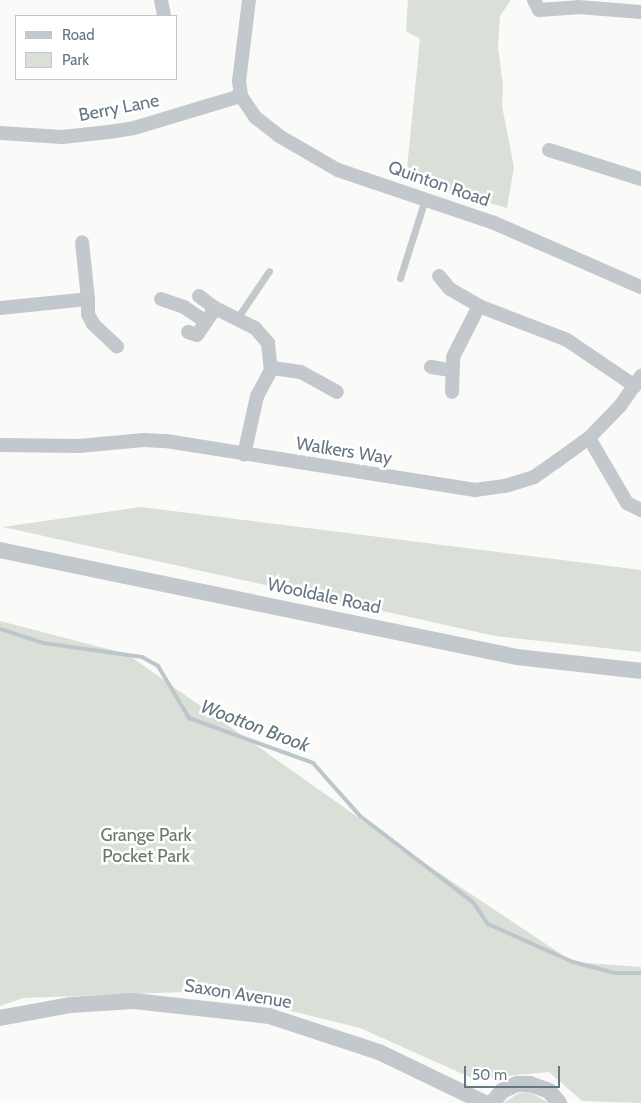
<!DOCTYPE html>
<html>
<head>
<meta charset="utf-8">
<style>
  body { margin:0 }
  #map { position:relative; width:641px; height:1103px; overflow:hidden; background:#fafaf8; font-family:Cabin,sans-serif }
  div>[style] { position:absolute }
  .green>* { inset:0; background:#dadfd7 }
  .stream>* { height:4px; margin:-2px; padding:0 2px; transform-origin:2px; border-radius:2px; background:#bbc7cb }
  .service>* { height:7px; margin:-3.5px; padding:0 3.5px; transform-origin:3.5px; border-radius:3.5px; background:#c3c8cc }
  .minor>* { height:14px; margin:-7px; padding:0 7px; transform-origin:7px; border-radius:7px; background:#c3c8cc }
  .tertiary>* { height:16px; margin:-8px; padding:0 8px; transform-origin:8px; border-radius:8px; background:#c3c8cc }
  span { translate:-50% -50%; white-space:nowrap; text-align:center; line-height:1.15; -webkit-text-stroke:5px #fff; paint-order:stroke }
  .street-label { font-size:18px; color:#657683 }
  .park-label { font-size:18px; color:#687a64 }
  .water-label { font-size:19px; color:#60757c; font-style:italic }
  .legend { position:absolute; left:15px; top:15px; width:162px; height:65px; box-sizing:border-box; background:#fff; border:1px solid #c1c8cd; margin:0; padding:6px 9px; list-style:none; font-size:15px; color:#657683 }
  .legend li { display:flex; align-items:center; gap:10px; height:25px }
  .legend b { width:25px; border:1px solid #c1c8cd }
  .scale { position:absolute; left:464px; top:1066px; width:96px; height:22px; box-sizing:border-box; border:2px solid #657683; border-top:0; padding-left:6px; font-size:15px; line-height:18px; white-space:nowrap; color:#657683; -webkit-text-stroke:4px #fff; paint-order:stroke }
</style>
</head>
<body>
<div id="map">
  <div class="green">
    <i style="clip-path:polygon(408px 0,511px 0,500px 16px,498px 48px,503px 85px,502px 106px,514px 167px,507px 208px,406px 178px,420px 39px,406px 31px)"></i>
    <i style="clip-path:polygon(141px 507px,641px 570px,641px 652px,495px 636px,3px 527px)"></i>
    <i style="clip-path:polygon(0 621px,127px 654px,400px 847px,573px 962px,641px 967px,641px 1103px,582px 1101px,549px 1072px,474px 1079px,360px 1028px,210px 991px,23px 998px,0 1006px)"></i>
    <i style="clip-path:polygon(529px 1092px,549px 1103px,503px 1103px,519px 1093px)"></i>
  </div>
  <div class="stream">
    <i style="left:0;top:629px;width:45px;rotate:18deg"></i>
    <i style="left:43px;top:643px;width:100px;rotate:8deg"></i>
    <i style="left:142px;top:657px;width:18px;rotate:29deg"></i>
    <i style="left:158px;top:666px;width:61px;rotate:59.2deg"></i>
    <i style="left:189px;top:718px;width:132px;rotate:19.9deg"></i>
    <i style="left:313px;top:763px;width:71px;rotate:48.4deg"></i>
    <i style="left:360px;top:816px;width:142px;rotate:37.3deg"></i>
    <i style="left:473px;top:902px;width:27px;rotate:56deg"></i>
    <i style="left:488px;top:924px;width:93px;rotate:24.1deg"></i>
    <i style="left:573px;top:962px;width:43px;rotate:14.7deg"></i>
    <i style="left:615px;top:973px;width:26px"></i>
  </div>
  <div class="service">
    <i style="left:400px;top:278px;width:83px;rotate:-72.4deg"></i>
    <i style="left:236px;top:320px;width:59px;rotate:-56deg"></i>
  </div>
  <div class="minor">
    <i style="left:161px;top:0;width:16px;rotate:79deg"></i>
    <i style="left:249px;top:0;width:82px;rotate:97deg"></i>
    <i style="left:239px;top:81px;width:15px;rotate:82deg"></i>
    <i style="left:241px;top:96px;width:25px;rotate:56deg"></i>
    <i style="left:255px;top:117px;width:31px;rotate:38deg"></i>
    <i style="left:279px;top:136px;width:68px;rotate:30deg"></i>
    <i style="left:338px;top:170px;width:163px;rotate:18.7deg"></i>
    <i style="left:492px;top:222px;width:163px;rotate:23.6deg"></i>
    <i style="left:534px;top:0;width:11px;rotate:63deg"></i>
    <i style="left:539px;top:10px;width:39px;rotate:-4deg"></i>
    <i style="left:578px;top:7px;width:63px;rotate:4.5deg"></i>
    <i style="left:0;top:133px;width:62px;rotate:3.7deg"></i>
    <i style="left:62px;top:137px;width:47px;rotate:-6.1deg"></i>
    <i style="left:109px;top:132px;width:25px;rotate:-9deg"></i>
    <i style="left:134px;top:128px;width:112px;rotate:-16.7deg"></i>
    <i style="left:549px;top:150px;width:96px;rotate:17.5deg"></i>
    <i style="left:439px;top:276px;width:17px;rotate:50deg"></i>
    <i style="left:450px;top:289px;width:34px;rotate:30deg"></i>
    <i style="left:479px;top:306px;width:94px;rotate:21.1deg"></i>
    <i style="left:567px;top:340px;width:82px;rotate:34.1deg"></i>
    <i style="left:199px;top:296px;width:20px;rotate:37deg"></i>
    <i style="left:88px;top:299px;width:15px;rotate:90deg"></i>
    <i style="left:88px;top:314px;width:11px;rotate:63deg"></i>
    <i style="left:93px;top:324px;width:33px;rotate:43deg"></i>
    <i style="left:161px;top:299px;width:24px;rotate:19deg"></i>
    <i style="left:184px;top:307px;width:25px;rotate:34deg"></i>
    <i style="left:0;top:308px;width:88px;rotate:-5.8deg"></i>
    <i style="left:88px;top:299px;width:57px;rotate:-96deg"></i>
    <i style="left:188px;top:332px;width:9px;rotate:18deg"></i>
    <i style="left:197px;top:335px;width:32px;rotate:-56deg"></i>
    <i style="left:215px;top:308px;width:45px;rotate:26.6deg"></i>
    <i style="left:255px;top:328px;width:20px;rotate:49deg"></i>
    <i style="left:268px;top:343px;width:27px;rotate:84deg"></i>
    <i style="left:271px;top:370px;width:30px;rotate:118deg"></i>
    <i style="left:257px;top:396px;width:60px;rotate:102.4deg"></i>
    <i style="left:431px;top:367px;width:20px;rotate:9deg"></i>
    <i style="left:272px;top:368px;width:29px;rotate:8deg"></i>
    <i style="left:301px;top:372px;width:41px;rotate:29.1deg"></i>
    <i style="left:452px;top:392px;width:35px;rotate:-88deg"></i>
    <i style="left:453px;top:357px;width:57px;rotate:-63deg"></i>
    <i style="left:589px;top:438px;width:75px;rotate:59.7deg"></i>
    <i style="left:627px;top:503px;width:16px;rotate:27deg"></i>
    <i style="left:0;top:445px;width:79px;rotate:0.7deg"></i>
    <i style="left:79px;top:446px;width:65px;rotate:-5.3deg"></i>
    <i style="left:144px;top:440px;width:22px;rotate:3deg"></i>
    <i style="left:166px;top:441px;width:313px;rotate:9deg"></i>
    <i style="left:475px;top:490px;width:30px;rotate:-8deg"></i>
    <i style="left:505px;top:486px;width:30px;rotate:-17deg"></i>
    <i style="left:534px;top:477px;width:28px;rotate:-35deg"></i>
    <i style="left:557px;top:461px;width:39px;rotate:-36deg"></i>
    <i style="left:589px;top:438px;width:45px;rotate:-45.9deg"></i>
    <i style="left:620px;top:406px;width:37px;rotate:-55deg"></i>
  </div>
  <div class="tertiary">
    <i style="left:0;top:550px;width:528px;rotate:11.69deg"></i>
    <i style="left:517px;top:657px;width:125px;rotate:6.4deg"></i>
    <i style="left:0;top:1018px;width:71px;rotate:-10.5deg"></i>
    <i style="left:70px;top:1005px;width:64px;rotate:-3.6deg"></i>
    <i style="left:134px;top:1001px;width:136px;rotate:6.3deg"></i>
    <i style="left:269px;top:1016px;width:116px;rotate:18.1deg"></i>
    <i style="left:379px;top:1052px;width:118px;rotate:25.7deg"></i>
    <i style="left:492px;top:1103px;width:16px;rotate:-50deg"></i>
    <i style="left:502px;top:1091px;width:17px;rotate:-25deg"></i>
    <i style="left:517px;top:1084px;width:13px"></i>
    <i style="left:530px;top:1084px;width:20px;rotate:20deg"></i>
    <i style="left:549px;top:1091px;width:16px;rotate:50deg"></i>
  </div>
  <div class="street-label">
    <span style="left:119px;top:108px;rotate:-11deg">Berry Lane</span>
    <span style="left:439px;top:184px;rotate:19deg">Quinton Road</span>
    <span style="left:344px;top:451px;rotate:9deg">Walkers Way</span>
    <span style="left:324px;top:596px;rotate:12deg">Wooldale Road</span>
    <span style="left:238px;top:994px;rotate:9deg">Saxon Avenue</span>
  </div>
  <div class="park-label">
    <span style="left:146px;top:846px">Grange Park<br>Pocket Park</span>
  </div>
  <div class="water-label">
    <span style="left:255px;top:726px;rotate:21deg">Wootton Brook</span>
  </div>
  <ul class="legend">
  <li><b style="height:6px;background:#c3c8cc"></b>Road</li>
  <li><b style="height:14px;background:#dadfd7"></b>Park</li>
  </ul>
  <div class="scale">50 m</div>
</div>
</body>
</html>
